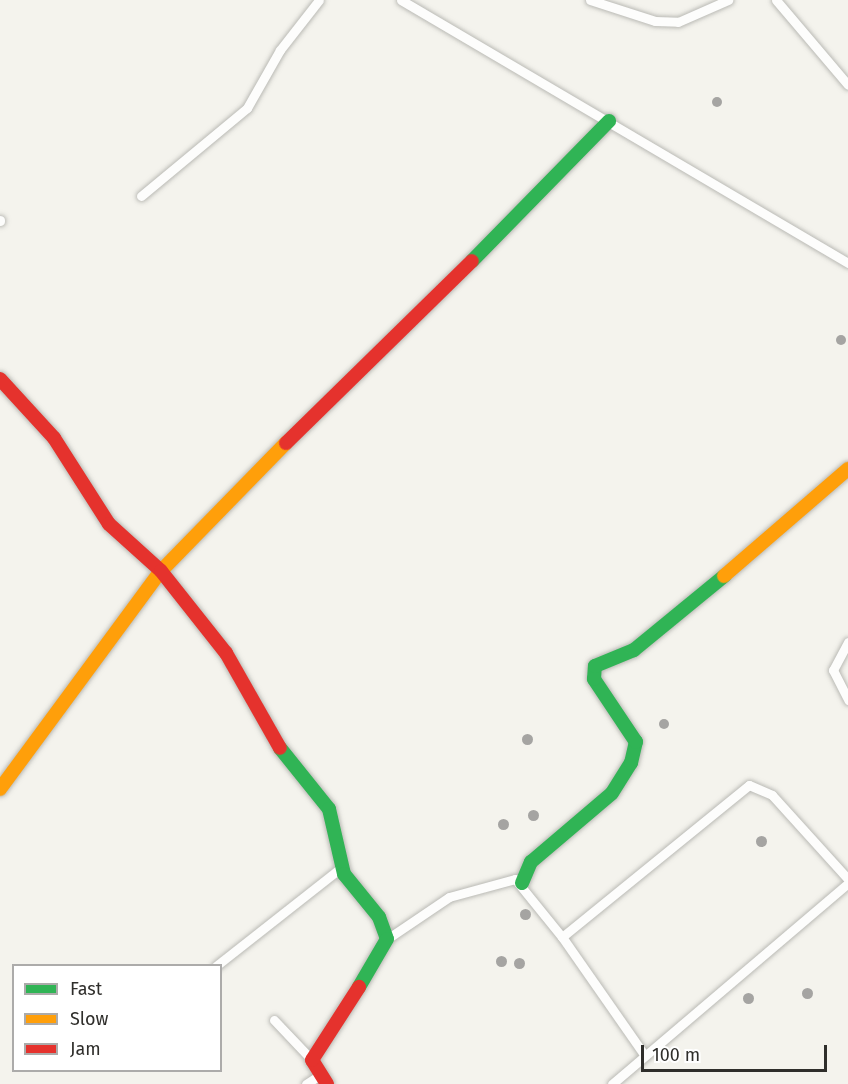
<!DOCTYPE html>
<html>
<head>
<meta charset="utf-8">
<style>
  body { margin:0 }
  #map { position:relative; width:848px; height:1084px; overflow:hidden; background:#f4f3ed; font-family:"Fira Sans",sans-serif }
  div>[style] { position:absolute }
  .building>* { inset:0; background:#a5a4a2 }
  .round { border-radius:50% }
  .roads { filter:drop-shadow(0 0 2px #babab5) drop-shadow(0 0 2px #babab5) }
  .street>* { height:9px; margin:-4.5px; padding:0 4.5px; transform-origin:4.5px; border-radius:4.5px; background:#fdfdfc }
  .fast>* { height:14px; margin:-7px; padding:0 7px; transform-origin:7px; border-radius:7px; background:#30b455 }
  .slow>* { height:14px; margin:-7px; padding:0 7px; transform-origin:7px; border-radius:7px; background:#ff9f0a }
  .jam>* { height:14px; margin:-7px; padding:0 7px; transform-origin:7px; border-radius:7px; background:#e5322d }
  span { translate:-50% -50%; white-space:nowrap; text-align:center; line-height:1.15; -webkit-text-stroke:6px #fff; paint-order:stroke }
  .legend { position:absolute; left:12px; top:964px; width:210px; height:108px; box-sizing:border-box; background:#fff; border:2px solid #acabaa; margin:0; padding:8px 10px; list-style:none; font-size:18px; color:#2f2e2b }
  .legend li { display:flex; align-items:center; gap:12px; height:30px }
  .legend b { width:30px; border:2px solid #acabaa }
  .scale { position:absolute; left:641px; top:1045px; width:186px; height:27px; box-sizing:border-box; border:3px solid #2f2e2b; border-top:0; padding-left:8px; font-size:18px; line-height:21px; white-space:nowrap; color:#2f2e2b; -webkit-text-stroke:4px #fff; paint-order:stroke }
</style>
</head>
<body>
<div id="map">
  <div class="building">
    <i class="round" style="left:712px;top:97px;width:10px;height:10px"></i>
    <i class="round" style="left:836px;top:335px;width:10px;height:10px"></i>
    <i class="round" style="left:659px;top:719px;width:10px;height:10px"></i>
    <i class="round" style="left:521.5px;top:733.5px;width:11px;height:11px"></i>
    <i class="round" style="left:527.5px;top:809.5px;width:11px;height:11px"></i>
    <i class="round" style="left:497.5px;top:818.5px;width:11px;height:11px"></i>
    <i class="round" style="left:755.5px;top:835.5px;width:11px;height:11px"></i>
    <i class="round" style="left:519.5px;top:908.5px;width:11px;height:11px"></i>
    <i class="round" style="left:495.5px;top:955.5px;width:11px;height:11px"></i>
    <i class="round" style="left:513.5px;top:957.5px;width:11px;height:11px"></i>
    <i class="round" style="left:801.5px;top:987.5px;width:11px;height:11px"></i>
    <i class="round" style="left:742.5px;top:992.5px;width:11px;height:11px"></i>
  </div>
  <div class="roads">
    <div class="street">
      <i style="left:401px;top:0;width:519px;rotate:30.47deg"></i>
      <i style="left:590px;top:0;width:68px;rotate:17.9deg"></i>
      <i style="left:655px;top:21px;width:23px;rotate:2deg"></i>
      <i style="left:678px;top:22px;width:55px;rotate:-23.7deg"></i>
      <i style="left:776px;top:0;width:111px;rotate:49.7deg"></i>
      <i style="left:141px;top:196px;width:138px;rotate:-39.7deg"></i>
      <i style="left:247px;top:108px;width:67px;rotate:-60.4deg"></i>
      <i style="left:280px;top:50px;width:63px;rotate:-52deg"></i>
      <i style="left:0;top:221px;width:1px;rotate:-90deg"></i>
      <i style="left:848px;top:642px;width:32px;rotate:118deg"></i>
      <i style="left:833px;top:670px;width:34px;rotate:63deg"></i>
      <i style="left:387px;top:939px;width:75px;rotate:-34.1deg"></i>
      <i style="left:449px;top:897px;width:68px;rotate:-15.3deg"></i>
      <i style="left:515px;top:879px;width:75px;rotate:51deg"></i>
      <i style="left:216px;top:966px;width:160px;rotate:-38.2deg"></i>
      <i style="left:274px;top:1020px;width:55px;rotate:46.5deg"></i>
      <i style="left:643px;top:1053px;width:141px;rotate:-124.9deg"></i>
      <i style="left:562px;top:937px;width:241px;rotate:-39.1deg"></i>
      <i style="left:749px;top:785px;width:25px;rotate:23deg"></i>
      <i style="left:772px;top:795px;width:113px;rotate:47.9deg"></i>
      <i style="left:306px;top:1084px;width:17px;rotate:-33deg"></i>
      <i style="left:612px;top:1084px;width:310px;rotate:-40.4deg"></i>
    </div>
    <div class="fast">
      <i style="left:472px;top:261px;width:196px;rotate:-45.6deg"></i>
      <i style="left:280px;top:748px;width:78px;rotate:51.2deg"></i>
      <i style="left:329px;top:809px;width:67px;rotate:77deg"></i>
      <i style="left:344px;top:874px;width:55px;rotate:50.9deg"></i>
      <i style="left:379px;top:917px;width:23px;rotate:70deg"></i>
      <i style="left:387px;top:939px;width:56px;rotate:120.3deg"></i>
      <i style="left:522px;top:883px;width:23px;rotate:-67deg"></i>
      <i style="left:531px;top:862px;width:106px;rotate:-40.4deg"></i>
      <i style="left:612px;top:793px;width:36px;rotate:-58deg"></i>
      <i style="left:631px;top:763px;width:22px;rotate:-77deg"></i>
      <i style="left:636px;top:742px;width:76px;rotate:-123.7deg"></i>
      <i style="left:594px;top:679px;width:13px;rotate:-86deg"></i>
      <i style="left:595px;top:666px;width:42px;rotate:-22.3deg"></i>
      <i style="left:634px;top:650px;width:117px;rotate:-39.4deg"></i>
    </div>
    <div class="slow">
      <i style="left:724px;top:576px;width:164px;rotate:-40.8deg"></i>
      <i style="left:0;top:789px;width:271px;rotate:-53.6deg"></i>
      <i style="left:161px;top:571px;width:179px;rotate:-45.7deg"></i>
    </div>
    <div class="jam">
      <i style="left:0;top:379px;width:80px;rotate:47.5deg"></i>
      <i style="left:54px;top:438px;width:102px;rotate:57.4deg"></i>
      <i style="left:109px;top:524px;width:70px;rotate:42.1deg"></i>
      <i style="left:161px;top:571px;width:105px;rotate:51.6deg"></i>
      <i style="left:226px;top:653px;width:109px;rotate:60.4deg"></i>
      <i style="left:286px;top:443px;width:260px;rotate:-44.4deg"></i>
      <i style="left:327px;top:1084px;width:28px;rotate:-122deg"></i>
      <i style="left:312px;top:1060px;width:87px;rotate:-57.2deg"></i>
    </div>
  </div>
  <ul class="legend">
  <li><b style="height:8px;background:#30b455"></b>Fast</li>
  <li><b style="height:8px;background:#ff9f0a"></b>Slow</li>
  <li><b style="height:8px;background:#e5322d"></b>Jam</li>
  </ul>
  <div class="scale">100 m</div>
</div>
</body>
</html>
